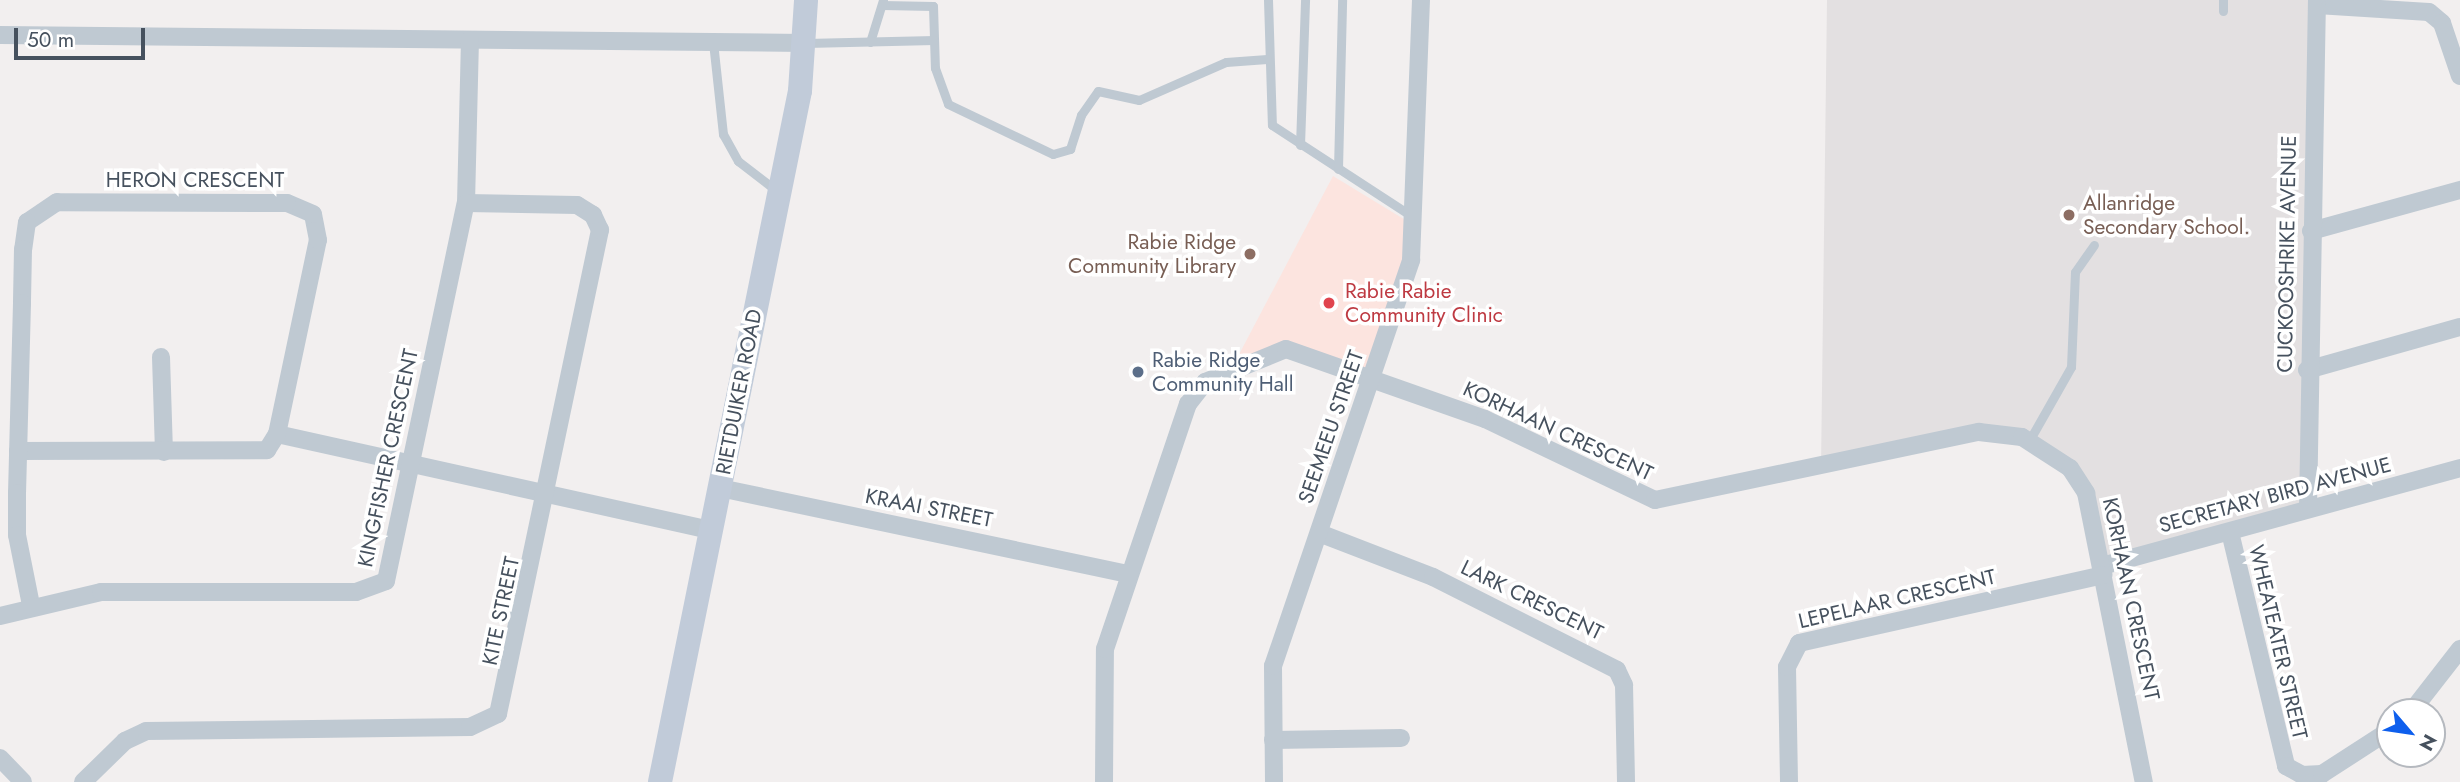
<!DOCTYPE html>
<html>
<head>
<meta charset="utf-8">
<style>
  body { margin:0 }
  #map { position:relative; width:2460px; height:782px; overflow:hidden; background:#f2efef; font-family:Jost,sans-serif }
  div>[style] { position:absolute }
  .education>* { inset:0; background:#e3e0e1 }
  .medical>* { inset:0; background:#fce4df }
  .lane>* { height:9px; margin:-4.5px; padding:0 4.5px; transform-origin:4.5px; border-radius:4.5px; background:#bfc9d2 }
  .street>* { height:18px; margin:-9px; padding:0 9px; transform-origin:9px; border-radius:9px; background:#bfc9d2 }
  .secondary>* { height:24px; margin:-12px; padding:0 12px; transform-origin:12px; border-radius:12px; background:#c1cbd9 }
  .dots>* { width:19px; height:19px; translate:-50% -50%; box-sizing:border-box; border:4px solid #fff; border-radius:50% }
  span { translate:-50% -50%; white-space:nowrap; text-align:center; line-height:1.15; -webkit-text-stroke:7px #fff; paint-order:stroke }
  .street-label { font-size:21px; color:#46515e }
  .education-label { font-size:21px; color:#785e54 }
  .left { translate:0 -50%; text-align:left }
  .right { translate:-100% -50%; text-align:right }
  .health-label { font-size:21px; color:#be3a42 }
  .service-label { font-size:21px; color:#4e5e75 }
  .north { position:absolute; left:2376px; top:698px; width:70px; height:70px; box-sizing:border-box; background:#fff; border:2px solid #b5b9bf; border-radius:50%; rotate:119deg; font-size:19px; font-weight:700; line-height:28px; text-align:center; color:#46515e }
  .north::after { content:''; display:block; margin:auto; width:24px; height:32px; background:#0e5fed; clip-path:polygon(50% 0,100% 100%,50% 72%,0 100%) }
  .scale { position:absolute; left:14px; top:28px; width:131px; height:32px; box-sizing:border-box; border:4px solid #46515e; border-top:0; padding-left:9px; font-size:21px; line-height:24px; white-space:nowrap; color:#46515e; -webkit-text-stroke:5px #fff; paint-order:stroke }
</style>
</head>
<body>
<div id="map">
  <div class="education">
    <i style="clip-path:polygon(1827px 0,2319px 0,2308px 509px,2102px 566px,2076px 473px,1995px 431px,1821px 467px)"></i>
  </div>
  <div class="medical">
    <i style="clip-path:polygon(1333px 176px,1407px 221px,1405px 262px,1367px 372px,1281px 343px,1234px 364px)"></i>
  </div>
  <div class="lane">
    <i style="left:1268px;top:0;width:125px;rotate:88.2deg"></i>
    <i style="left:1272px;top:125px;width:168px;rotate:33.1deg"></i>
    <i style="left:882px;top:5px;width:51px;rotate:1.1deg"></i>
    <i style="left:933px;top:6px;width:62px;rotate:88.2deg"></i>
    <i style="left:935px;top:68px;width:38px;rotate:70deg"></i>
    <i style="left:948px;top:104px;width:116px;rotate:25.5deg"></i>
    <i style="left:1053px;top:154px;width:18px;rotate:-16deg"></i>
    <i style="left:1070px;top:149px;width:36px;rotate:-72deg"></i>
    <i style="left:1081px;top:115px;width:29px;rotate:-55deg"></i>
    <i style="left:1098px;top:91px;width:42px;rotate:12.4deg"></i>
    <i style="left:1139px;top:100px;width:95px;rotate:-23.6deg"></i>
    <i style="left:1226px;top:62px;width:41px;rotate:-4.2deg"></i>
    <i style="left:2223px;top:11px;width:11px;rotate:-90deg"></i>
    <i style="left:713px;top:42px;width:93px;rotate:83.8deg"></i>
    <i style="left:723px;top:134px;width:31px;rotate:61deg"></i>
    <i style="left:738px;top:161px;width:49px;rotate:37.6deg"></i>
    <i style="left:870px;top:42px;width:44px;rotate:-72.8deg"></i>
    <i style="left:806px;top:43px;width:128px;rotate:-1.3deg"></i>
    <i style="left:1300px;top:145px;width:145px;rotate:-88deg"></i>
    <i style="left:1338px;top:169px;width:169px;rotate:-88.6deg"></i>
    <i style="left:2029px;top:441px;width:85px;rotate:-60.4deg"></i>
    <i style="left:2071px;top:367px;width:95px;rotate:-87.6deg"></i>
    <i style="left:2075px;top:272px;width:33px;rotate:-55deg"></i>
  </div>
  <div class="street">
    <i style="left:2317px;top:5px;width:112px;rotate:3.6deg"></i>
    <i style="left:2429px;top:12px;width:17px;rotate:40deg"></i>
    <i style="left:2442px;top:23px;width:56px;rotate:71.2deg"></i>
    <i style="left:0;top:35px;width:805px;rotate:0.57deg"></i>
    <i style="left:2311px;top:231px;width:155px;rotate:-15.4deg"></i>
    <i style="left:161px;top:357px;width:95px;rotate:88.2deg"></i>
    <i style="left:2307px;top:370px;width:159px;rotate:-15.7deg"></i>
    <i style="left:277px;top:434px;width:444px;rotate:12.5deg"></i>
    <i style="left:18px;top:451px;width:249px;rotate:-0.2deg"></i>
    <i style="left:267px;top:450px;width:19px;rotate:-58deg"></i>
    <i style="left:277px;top:434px;width:198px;rotate:-78.1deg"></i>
    <i style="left:318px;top:240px;width:26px;rotate:-101deg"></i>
    <i style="left:313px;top:214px;width:28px;rotate:-157deg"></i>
    <i style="left:287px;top:203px;width:230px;rotate:-179.8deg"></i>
    <i style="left:57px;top:202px;width:36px;rotate:146deg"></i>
    <i style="left:27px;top:222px;width:27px;rotate:98deg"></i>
    <i style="left:23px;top:249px;width:54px;rotate:91.1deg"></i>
    <i style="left:22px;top:303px;width:190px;rotate:91.5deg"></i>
    <i style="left:17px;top:493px;width:42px;rotate:90deg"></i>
    <i style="left:17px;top:535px;width:71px;rotate:78.7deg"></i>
    <i style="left:720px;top:488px;width:418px;rotate:11.9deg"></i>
    <i style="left:2308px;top:509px;width:509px;rotate:-88.99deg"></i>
    <i style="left:2230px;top:532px;width:241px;rotate:76.5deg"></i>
    <i style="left:2286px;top:766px;width:18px;rotate:29deg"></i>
    <i style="left:2302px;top:775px;width:20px;rotate:-3deg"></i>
    <i style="left:2322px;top:774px;width:81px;rotate:-32.9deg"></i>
    <i style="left:1319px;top:533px;width:122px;rotate:21.1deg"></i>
    <i style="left:1433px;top:577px;width:206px;rotate:26.8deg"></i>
    <i style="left:1617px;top:670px;width:17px;rotate:65deg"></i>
    <i style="left:1624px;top:685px;width:97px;rotate:88.8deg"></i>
    <i style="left:2102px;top:566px;width:371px;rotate:-15.3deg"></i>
    <i style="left:0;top:616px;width:104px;rotate:-13.4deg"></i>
    <i style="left:101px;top:592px;width:255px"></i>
    <i style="left:356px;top:592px;width:32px;rotate:-20deg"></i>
    <i style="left:386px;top:581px;width:386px;rotate:-78.1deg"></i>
    <i style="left:466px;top:203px;width:163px;rotate:-88.6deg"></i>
    <i style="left:2411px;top:712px;width:80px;rotate:-52.1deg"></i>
    <i style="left:1273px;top:740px;width:128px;rotate:-0.9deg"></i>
    <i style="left:0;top:758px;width:33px;rotate:46deg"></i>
    <i style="left:83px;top:782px;width:59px;rotate:-44.3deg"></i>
    <i style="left:125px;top:741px;width:23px;rotate:-25deg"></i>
    <i style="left:146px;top:731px;width:324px;rotate:-0.7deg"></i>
    <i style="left:470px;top:727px;width:31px;rotate:-25deg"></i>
    <i style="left:498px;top:714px;width:495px;rotate:-78.1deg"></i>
    <i style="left:600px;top:230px;width:17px;rotate:-115deg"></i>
    <i style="left:593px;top:215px;width:19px;rotate:-148deg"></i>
    <i style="left:577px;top:205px;width:111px;rotate:-179deg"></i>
    <i style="left:1104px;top:782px;width:133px;rotate:-89.6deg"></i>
    <i style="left:1105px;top:649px;width:259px;rotate:-71.3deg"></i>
    <i style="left:1188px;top:404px;width:28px;rotate:-52deg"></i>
    <i style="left:1205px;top:382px;width:87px;rotate:-22.2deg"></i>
    <i style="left:1286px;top:349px;width:211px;rotate:19.4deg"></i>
    <i style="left:1485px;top:419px;width:188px;rotate:25.5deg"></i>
    <i style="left:1655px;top:500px;width:331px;rotate:-11.9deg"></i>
    <i style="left:1979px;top:432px;width:43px;rotate:6.6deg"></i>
    <i style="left:2022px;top:437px;width:57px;rotate:32.9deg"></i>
    <i style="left:2070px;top:468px;width:30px;rotate:57deg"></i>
    <i style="left:2086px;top:493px;width:295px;rotate:78.7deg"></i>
    <i style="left:1274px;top:782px;width:116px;rotate:-90.5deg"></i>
    <i style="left:1273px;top:666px;width:429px;rotate:-71.2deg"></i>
    <i style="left:1411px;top:260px;width:260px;rotate:-87.8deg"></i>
    <i style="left:1789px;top:782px;width:115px;rotate:-91deg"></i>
    <i style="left:1787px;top:667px;width:27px;rotate:-63deg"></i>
    <i style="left:1799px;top:643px;width:312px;rotate:-12.6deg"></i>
  </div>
  <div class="secondary">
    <i style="left:660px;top:782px;width:705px;rotate:-78.55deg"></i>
    <i style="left:800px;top:91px;width:91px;rotate:-86.2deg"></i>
  </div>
  <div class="dots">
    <i style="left:2069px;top:215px;background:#8d6e63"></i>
    <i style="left:1250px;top:254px;background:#8d6e63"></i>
    <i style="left:1329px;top:303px;background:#e0444e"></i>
    <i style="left:1138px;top:372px;background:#5c6f8a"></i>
  </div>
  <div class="street-label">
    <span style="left:195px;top:180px">HERON CRESCENT</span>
    <span style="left:2287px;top:254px;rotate:-89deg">CUCKOOSHRIKE AVENUE</span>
    <span style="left:739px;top:392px;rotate:-79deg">RIETDUIKER ROAD</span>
    <span style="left:1331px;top:427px;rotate:-71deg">SEEMEEU STREET</span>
    <span style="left:1558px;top:431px;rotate:25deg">KORHAAN CRESCENT</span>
    <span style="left:388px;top:458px;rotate:-78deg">KINGFISHER CRESCENT</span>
    <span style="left:2275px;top:495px;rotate:-15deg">SECRETARY BIRD AVENUE</span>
    <span style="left:929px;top:508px;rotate:11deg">KRAAI STREET</span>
    <span style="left:1897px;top:599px;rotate:-13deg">LEPELAAR CRESCENT</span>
    <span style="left:2131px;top:599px;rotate:78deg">KORHAAN CRESCENT</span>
    <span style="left:1532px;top:600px;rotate:26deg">LARK CRESCENT</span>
    <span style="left:501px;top:611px;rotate:-78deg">KITE STREET</span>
    <span style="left:2278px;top:642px;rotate:77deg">WHEATEATER STREET</span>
  </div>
  <div class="education-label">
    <span class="left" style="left:2083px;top:215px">Allanridge<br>Secondary School.</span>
    <span class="right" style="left:1236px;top:254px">Rabie Ridge<br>Community Library</span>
  </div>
  <div class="health-label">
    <span class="left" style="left:1345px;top:303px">Rabie Rabie<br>Community Clinic</span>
  </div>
  <div class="service-label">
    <span class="left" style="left:1152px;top:372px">Rabie Ridge<br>Community Hall</span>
  </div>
  <div class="north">N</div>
  <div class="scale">50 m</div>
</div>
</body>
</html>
